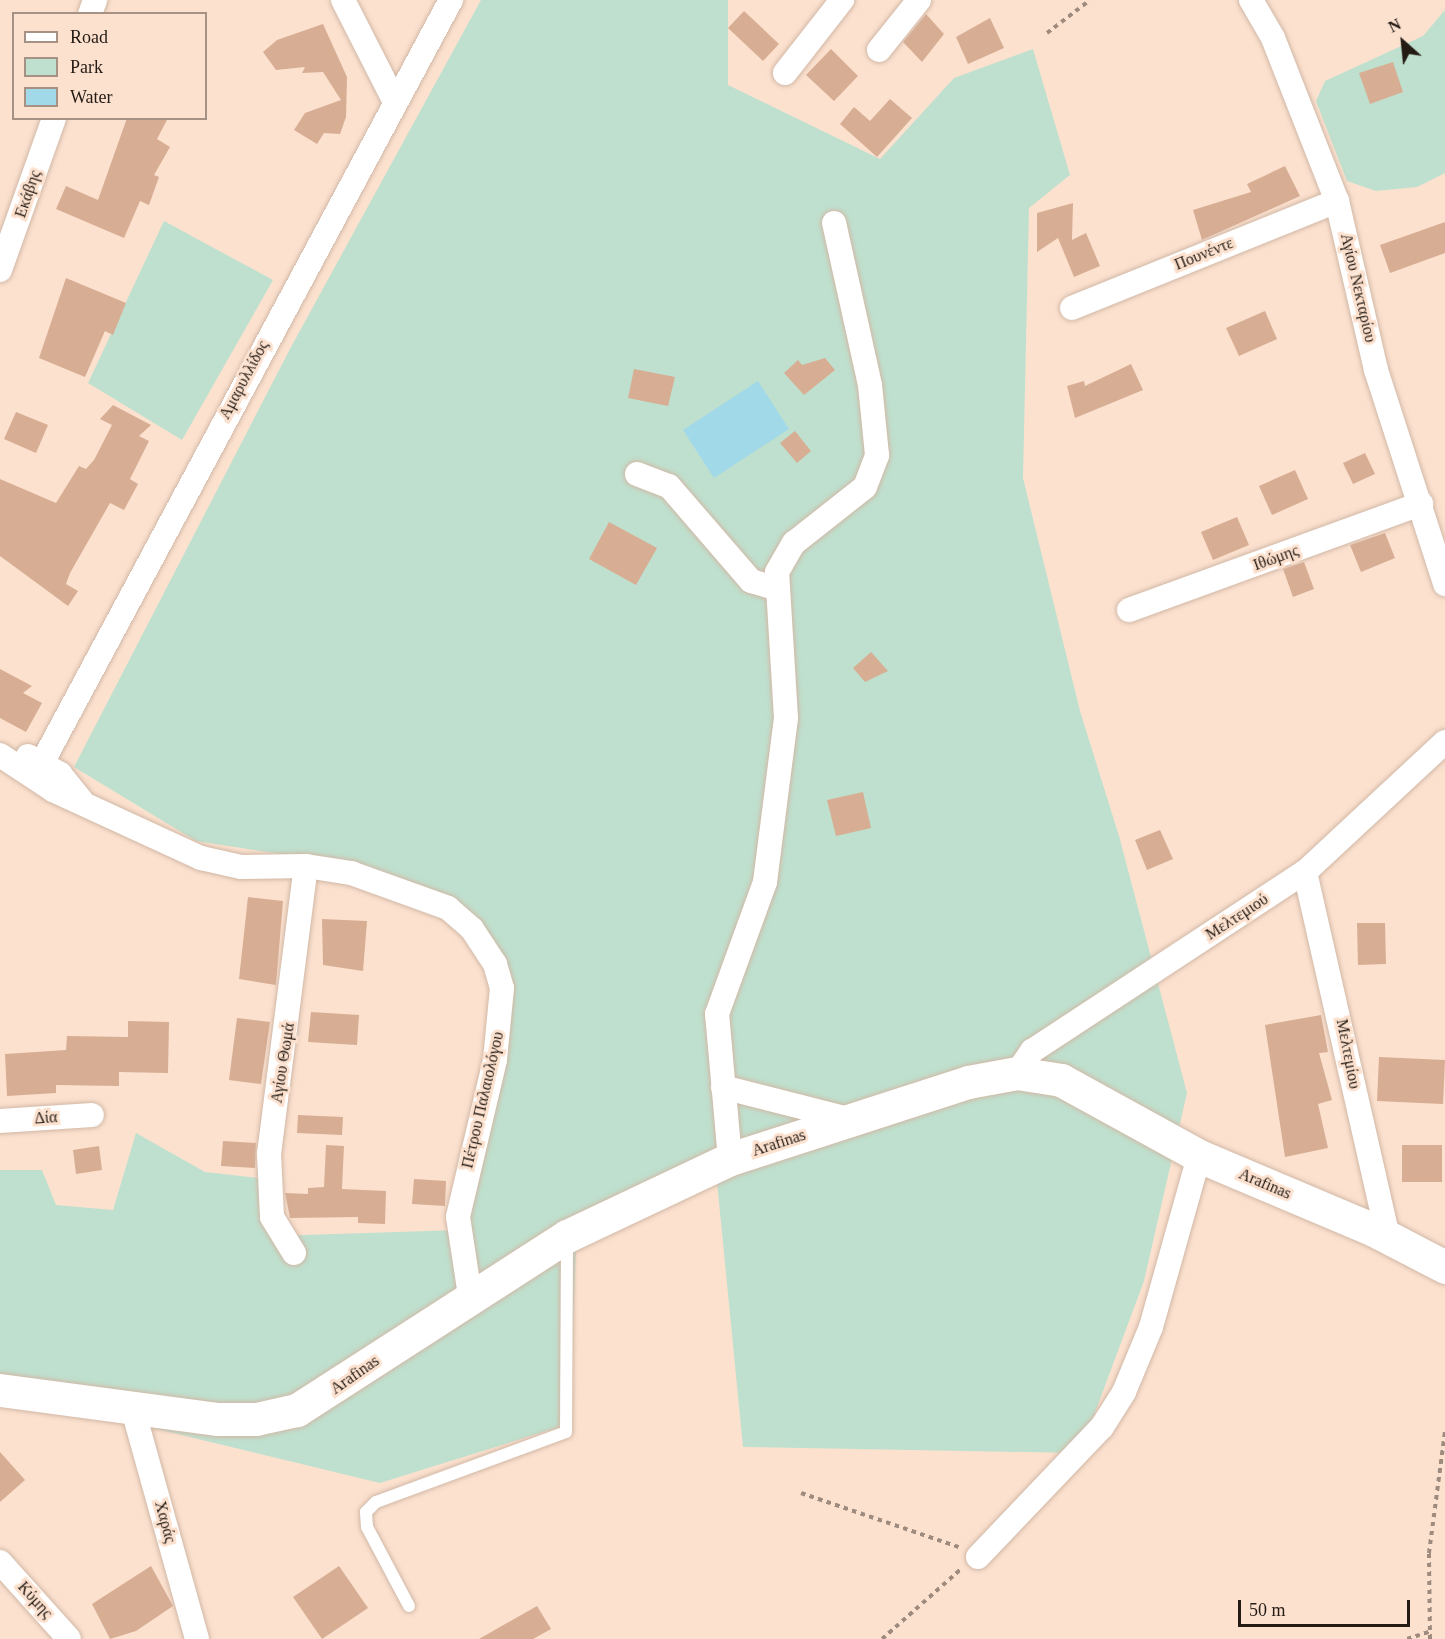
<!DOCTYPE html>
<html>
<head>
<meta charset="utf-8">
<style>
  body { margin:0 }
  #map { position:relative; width:1445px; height:1639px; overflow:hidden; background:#fce1cf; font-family:Georgia,serif }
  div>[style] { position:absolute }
  .green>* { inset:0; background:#bfe0ce }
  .water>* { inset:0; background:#a1d9e9 }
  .building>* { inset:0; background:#d7ad93 }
  .path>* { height:4px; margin-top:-2px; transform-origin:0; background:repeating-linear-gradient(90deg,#9e8b7e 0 4.5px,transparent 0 9px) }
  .roads { filter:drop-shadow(0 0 2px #d1b8a6) drop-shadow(0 0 2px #d1b8a6) }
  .service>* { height:12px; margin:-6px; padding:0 6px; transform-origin:6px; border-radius:6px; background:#fff }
  .minor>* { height:24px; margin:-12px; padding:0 12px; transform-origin:12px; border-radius:12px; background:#fff }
  .secondary>* { height:33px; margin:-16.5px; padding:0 16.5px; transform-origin:16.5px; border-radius:16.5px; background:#fff }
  span { translate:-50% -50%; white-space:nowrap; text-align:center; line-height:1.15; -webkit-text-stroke:6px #fce1cf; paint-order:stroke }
  .street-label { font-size:16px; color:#241b14 }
  .legend { position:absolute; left:12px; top:12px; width:195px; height:108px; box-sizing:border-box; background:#fce1cf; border:2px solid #a69284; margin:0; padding:8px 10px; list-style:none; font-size:18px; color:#241b14 }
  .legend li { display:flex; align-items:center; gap:12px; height:30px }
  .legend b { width:30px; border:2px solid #a69284 }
  .north { position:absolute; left:1373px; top:12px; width:60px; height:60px; -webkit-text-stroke:4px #fce1cf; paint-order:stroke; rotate:333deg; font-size:16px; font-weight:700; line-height:24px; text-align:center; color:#241b14 }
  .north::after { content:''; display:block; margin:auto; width:21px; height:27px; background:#241b14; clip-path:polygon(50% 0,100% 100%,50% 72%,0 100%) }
  .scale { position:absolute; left:1238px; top:1600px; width:172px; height:27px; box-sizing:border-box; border:3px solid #241b14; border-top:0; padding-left:8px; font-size:18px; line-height:21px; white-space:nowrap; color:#241b14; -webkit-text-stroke:4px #fce1cf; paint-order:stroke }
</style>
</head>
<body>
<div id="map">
  <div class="green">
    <i style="clip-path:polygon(481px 0,728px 0,728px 85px,880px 159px,954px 78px,1033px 49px,1070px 175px,1029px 208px,1023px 478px,1080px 711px,1119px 836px,1187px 1093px,1144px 1281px,1080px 1453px,743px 1447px,714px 1151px,577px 1229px,569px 1424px,380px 1483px,0 1391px,0 1170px,42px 1170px,56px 1205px,113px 1210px,136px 1133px,205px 1172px,259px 1178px,271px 1236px,461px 1230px,513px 980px,466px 914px,344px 864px,196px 841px,74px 767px,291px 347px)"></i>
    <i style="clip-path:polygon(1445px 10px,1445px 173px,1417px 187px,1376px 191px,1347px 181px,1316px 101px,1325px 81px,1423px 36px)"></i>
    <i style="clip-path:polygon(164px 221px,273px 280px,182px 440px,88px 383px)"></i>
  </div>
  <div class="water">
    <i style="clip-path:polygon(758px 381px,789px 429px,714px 478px,683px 430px)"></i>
  </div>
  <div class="building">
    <i style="clip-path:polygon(744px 11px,779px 44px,763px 61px,728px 28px)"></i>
    <i style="clip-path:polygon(926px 14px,944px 34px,922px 62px,903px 42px)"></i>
    <i style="clip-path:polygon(990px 18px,1004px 48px,968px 64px,956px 37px)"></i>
    <i style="clip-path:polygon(323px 24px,347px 77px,346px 117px,340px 134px,324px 133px,317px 144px,294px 130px,305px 113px,341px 100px,323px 72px,302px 73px,305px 67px,276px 70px,263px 52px,277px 40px)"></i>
    <i style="clip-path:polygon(831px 49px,858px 76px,834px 101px,806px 75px)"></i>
    <i style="clip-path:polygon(1393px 62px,1403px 92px,1370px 104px,1359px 73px)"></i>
    <i style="clip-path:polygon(890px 99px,912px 118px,877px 157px,840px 124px,854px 107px,870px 121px)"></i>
    <i style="clip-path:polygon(127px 118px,168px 118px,157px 139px,170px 147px,154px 175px,159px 177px,149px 205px,140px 201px,124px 238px,56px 209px,66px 186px,98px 200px)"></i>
    <i style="clip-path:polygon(1285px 166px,1300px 196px,1202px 240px,1193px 210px,1251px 192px,1247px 184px)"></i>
    <i style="clip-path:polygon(1073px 203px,1072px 240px,1086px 233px,1100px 266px,1074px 277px,1058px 238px,1037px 252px,1037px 213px)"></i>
    <i style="clip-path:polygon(1445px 222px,1445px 253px,1390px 273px,1380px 245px)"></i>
    <i style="clip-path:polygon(66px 278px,126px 303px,113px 335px,105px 331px,85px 377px,39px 358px)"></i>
    <i style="clip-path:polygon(1265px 311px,1277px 339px,1239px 356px,1226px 328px)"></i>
    <i style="clip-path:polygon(825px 358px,835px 370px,804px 395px,784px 373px,798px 360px,802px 365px)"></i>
    <i style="clip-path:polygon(1131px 364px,1143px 390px,1075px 418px,1067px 386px,1084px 381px,1085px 386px)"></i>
    <i style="clip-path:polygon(634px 369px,675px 377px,668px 406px,628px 398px)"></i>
    <i style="clip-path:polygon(113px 405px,151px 425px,139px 436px,149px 441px,130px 479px,138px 484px,124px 510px,110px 503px,70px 573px,66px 584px,78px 591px,68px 606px,0 556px,0 479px,56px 503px,79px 466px,86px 469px,94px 460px,112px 425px,100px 419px)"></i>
    <i style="clip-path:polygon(16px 412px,48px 425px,36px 453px,4px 439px)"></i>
    <i style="clip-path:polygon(795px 431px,811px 451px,797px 463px,780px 443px)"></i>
    <i style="clip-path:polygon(1365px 453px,1375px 474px,1353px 484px,1343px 463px)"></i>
    <i style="clip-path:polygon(1295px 470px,1308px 499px,1272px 515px,1259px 486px)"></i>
    <i style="clip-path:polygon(1237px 517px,1249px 545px,1213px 560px,1201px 532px)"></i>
    <i style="clip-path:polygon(609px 522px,657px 548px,636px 585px,589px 559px)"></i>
    <i style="clip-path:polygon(1385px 533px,1395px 558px,1361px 572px,1350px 545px)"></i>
    <i style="clip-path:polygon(1304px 562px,1314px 589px,1293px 597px,1283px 569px)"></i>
    <i style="clip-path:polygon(871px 652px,888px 671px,865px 682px,853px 668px)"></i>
    <i style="clip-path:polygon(0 669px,32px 686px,23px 693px,42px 703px,26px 732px,0 718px)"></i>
    <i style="clip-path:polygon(863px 792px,871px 828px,836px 836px,827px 800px)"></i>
    <i style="clip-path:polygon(1160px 830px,1173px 859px,1147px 870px,1135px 840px)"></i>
    <i style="clip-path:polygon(248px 897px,283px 901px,276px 985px,239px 979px)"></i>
    <i style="clip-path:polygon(322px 919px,367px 921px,363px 971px,323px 965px)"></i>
    <i style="clip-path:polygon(1357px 923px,1385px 923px,1386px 964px,1358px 965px)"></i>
    <i style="clip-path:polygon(311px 1012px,359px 1015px,357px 1045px,308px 1042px)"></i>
    <i style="clip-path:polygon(1321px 1015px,1328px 1052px,1319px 1053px,1332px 1100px,1318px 1104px,1328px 1148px,1285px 1157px,1265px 1025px)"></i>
    <i style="clip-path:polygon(237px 1018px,270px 1022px,261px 1084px,229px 1080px)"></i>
    <i style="clip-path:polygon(128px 1021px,169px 1022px,168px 1073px,119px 1072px,119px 1086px,56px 1085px,56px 1093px,7px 1096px,5px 1054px,66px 1050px,67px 1036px,128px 1037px)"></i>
    <i style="clip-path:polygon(1379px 1057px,1445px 1060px,1443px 1104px,1377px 1101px)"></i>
    <i style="clip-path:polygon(298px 1115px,343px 1117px,342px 1135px,297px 1133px)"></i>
    <i style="clip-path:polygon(223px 1141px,256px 1143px,255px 1168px,221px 1166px)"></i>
    <i style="clip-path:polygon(326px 1145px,344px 1146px,342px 1189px,386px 1191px,385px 1224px,358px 1223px,358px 1217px,290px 1218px,285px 1193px,308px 1194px,308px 1188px,324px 1187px)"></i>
    <i style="clip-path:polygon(1402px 1145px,1442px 1145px,1442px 1182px,1402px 1182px)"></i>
    <i style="clip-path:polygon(99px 1146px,102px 1170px,76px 1174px,73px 1150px)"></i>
    <i style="clip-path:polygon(414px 1179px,446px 1181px,445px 1206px,412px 1204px)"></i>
    <i style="clip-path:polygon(0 1452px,25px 1480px,0 1502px)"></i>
    <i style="clip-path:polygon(151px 1566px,173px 1606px,136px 1631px,110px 1639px,92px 1604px)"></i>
    <i style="clip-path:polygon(339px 1566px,368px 1608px,322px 1639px,293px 1597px)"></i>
    <i style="clip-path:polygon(537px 1606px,551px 1629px,533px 1639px,479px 1639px)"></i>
  </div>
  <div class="path">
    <i style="left:1047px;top:33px;width:54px;rotate:-37.5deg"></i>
    <i style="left:801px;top:1493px;width:167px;rotate:18.9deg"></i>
    <i style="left:882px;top:1639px;width:104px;rotate:-41.5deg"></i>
    <i style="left:1407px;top:1639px;width:23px;rotate:-18deg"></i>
    <i style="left:1430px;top:1639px;width:86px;rotate:-90.7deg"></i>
    <i style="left:1429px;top:1553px;width:122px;rotate:-82.5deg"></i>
  </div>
  <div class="roads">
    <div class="service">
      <i style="left:409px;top:1606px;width:89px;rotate:-118deg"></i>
      <i style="left:367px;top:1527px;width:15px;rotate:-94deg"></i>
      <i style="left:366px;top:1512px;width:14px;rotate:-45deg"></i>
      <i style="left:376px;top:1502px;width:202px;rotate:-20.2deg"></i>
      <i style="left:566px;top:1432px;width:192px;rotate:-89.7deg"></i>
    </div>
    <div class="minor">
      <i style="left:343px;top:0;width:114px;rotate:63deg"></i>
      <i style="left:1251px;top:0;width:44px;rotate:59.9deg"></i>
      <i style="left:1273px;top:38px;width:175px;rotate:68.6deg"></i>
      <i style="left:1337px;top:201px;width:173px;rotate:77deg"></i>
      <i style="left:1376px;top:370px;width:225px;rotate:72.1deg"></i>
      <i style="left:90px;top:14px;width:15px;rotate:-70deg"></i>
      <i style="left:879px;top:50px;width:64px;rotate:-51.3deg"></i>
      <i style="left:785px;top:73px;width:93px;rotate:-52deg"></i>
      <i style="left:0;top:270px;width:161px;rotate:-70.4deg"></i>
      <i style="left:1072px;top:308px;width:286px;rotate:-22deg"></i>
      <i style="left:637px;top:474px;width:34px;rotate:21deg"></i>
      <i style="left:669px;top:486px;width:125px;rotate:49.2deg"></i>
      <i style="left:751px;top:581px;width:26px;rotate:16deg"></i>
      <i style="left:1129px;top:610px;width:311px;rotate:-20deg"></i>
      <i style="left:0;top:755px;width:64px;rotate:33.4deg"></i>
      <i style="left:53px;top:790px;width:163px;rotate:24.7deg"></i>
      <i style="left:201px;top:858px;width:41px;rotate:12.7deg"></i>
      <i style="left:241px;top:867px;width:65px;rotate:-0.9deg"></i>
      <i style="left:306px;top:866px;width:46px;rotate:8.8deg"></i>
      <i style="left:351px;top:873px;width:103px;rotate:19.8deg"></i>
      <i style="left:448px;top:908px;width:32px;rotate:41deg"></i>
      <i style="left:472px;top:929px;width:42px;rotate:56.7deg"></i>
      <i style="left:495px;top:964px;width:25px;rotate:74deg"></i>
      <i style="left:502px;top:988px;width:72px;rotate:95.6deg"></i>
      <i style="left:495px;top:1060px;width:161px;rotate:103.3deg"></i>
      <i style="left:458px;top:1217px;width:79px;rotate:81.3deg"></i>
      <i style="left:28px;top:756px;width:37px;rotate:29deg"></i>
      <i style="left:60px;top:774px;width:36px;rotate:51deg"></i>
      <i style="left:42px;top:763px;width:866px;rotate:-61.81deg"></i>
      <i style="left:1305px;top:872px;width:374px;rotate:77.2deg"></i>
      <i style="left:1017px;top:1073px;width:27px;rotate:-56deg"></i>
      <i style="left:1032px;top:1051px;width:326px;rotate:-33.3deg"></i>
      <i style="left:1305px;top:872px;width:191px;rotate:-42.9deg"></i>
      <i style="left:723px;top:1087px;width:130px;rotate:14.3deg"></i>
      <i style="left:0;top:1121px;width:92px;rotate:-3.7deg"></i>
      <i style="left:730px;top:1159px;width:146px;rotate:-95.1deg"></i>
      <i style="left:717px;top:1014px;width:140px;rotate:-70deg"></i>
      <i style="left:765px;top:882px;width:165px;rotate:-82.7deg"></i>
      <i style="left:786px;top:718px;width:146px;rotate:-93.5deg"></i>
      <i style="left:777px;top:572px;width:34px;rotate:-60deg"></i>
      <i style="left:794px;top:543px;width:90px;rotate:-38.3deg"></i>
      <i style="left:865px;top:487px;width:34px;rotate:-69deg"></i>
      <i style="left:877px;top:455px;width:70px;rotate:-95.7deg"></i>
      <i style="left:870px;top:385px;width:166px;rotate:-102.5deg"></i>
      <i style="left:294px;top:1253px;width:42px;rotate:-121.4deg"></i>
      <i style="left:272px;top:1217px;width:63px;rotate:-92.7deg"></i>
      <i style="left:269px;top:1154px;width:290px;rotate:-82.7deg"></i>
      <i style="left:132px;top:1406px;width:242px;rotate:74.4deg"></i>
      <i style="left:978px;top:1557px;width:180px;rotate:-46.4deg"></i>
      <i style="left:1102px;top:1427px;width:41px;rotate:-57.8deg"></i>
      <i style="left:1124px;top:1392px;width:70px;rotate:-67.4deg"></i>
      <i style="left:1151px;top:1327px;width:178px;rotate:-74.3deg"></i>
      <i style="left:0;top:1562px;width:103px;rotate:48.1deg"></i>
    </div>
    <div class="secondary">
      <i style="left:0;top:1390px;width:220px;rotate:7.6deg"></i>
      <i style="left:218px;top:1419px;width:38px"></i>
      <i style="left:256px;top:1419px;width:42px;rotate:-12.4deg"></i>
      <i style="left:297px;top:1410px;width:321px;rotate:-32.8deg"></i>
      <i style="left:567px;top:1236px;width:180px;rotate:-25.3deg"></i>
      <i style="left:730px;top:1159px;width:250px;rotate:-17.9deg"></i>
      <i style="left:968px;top:1082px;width:50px;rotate:-10.4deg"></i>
      <i style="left:1017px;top:1073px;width:45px;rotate:9deg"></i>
      <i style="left:1061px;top:1080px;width:158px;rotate:28.8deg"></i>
      <i style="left:1199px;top:1156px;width:190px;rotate:22.9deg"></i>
      <i style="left:1374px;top:1230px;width:80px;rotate:27.5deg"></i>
    </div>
  </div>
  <div class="street-label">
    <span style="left:28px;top:194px;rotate:-71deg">Εκάβης</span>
    <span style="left:1204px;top:254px;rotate:-22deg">Πουνέντε</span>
    <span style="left:1358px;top:288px;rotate:77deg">Αγίου Νεκταρίου</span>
    <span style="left:244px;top:380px;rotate:-62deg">Αμαρυλλίδος</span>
    <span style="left:1276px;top:558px;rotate:-20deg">Ιθώμης</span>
    <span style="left:1237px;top:917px;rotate:-33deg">Μελτεμιού</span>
    <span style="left:1348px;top:1054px;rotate:79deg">Μελτεμίου</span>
    <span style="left:283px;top:1063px;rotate:-81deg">Αγίου Θωμά</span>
    <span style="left:483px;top:1100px;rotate:-77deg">Πέτρου Παλαιολόγου</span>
    <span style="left:46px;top:1118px;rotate:-4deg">Δία</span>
    <span style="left:779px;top:1143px;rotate:-18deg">Arafinas</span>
    <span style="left:1265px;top:1184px;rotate:23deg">Arafinas</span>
    <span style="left:355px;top:1375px;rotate:-35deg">Arafinas</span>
    <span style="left:165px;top:1522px;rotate:75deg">Χαράς</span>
    <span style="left:35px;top:1600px;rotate:48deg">Κύμης</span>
  </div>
  <ul class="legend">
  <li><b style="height:8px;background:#fff"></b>Road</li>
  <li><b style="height:16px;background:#bfe0ce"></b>Park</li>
  <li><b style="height:16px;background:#a1d9e9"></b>Water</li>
  </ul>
  <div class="north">N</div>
  <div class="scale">50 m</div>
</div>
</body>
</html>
